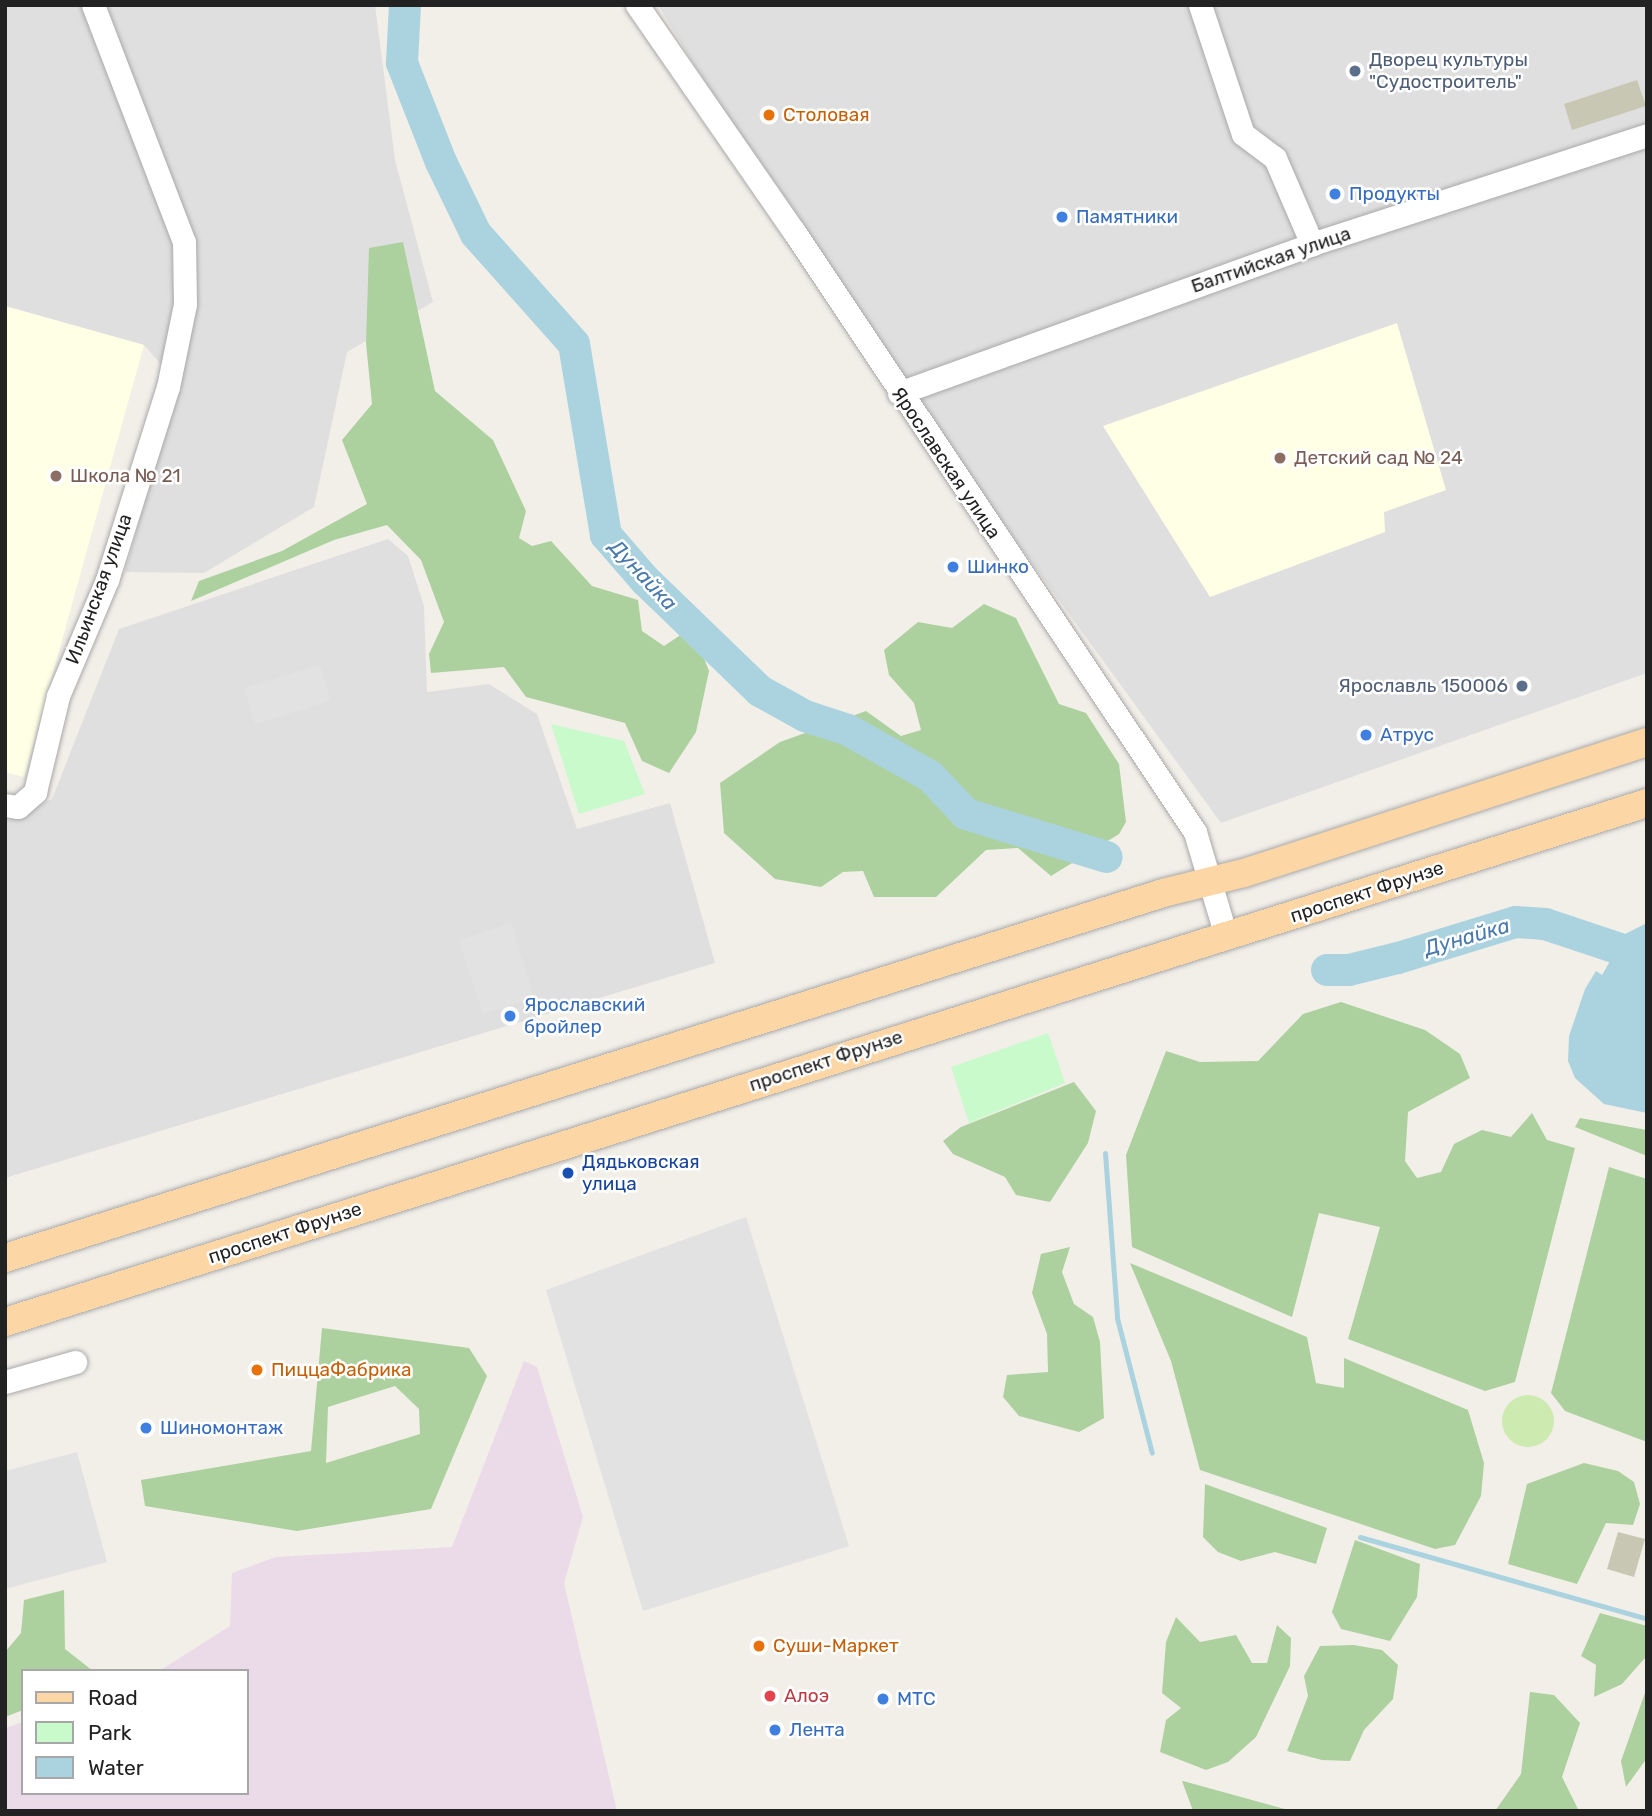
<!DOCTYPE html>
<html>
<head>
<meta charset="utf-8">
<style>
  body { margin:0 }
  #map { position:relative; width:1652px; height:1816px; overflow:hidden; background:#f2efe9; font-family:Rubik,sans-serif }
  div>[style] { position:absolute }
  .residential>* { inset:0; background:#e0dfdf }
  .industrial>* { inset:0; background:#ebdbe8 }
  .education>* { inset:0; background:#ffffe5 }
  .construction>* { inset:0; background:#c7c7b4 }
  .grass>* { inset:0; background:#cdebb0 }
  .round { border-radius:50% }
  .forest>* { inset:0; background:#add19e }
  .park>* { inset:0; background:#c8facc }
  .parking>* { inset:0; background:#e2e2e2 }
  .water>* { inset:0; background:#aad3df }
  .stream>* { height:5px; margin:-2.5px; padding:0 2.5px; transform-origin:2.5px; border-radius:2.5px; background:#aad3df }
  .river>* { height:32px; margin:-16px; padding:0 16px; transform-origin:16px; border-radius:16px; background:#aad3df }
  .roads { filter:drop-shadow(0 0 2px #a9a9a9) drop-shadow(0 0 2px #a9a9a9) }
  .minor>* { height:23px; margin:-11.5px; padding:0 11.5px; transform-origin:11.5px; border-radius:11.5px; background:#fff }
  .major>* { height:28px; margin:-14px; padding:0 14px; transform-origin:14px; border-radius:14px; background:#fcd6a4 }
  .dots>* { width:19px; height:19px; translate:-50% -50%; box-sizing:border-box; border:4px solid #fff; border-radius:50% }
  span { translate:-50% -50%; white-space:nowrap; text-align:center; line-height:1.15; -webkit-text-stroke:5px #fff; paint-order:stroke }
  .service-label { font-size:19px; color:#4e5e75 }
  .left { translate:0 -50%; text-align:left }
  .right { translate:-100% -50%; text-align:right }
  .food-label { font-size:19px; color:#c56008 }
  .shop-label { font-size:19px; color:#366cbe }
  .street-label { font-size:19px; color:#222 }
  .education-label { font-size:19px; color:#785e54 }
  .transit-label { font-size:19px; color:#164399 }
  .health-label { font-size:19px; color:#be3a42 }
  .water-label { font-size:21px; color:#4a7aab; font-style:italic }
  .frame { position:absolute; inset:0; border:7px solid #222; pointer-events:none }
  .legend { position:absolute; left:21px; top:1669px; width:228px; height:126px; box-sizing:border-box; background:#fff; border:2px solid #a7a7a7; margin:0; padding:9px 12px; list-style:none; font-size:21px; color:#222 }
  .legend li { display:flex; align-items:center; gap:14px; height:35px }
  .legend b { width:35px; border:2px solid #a7a7a7 }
</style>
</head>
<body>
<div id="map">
  <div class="residential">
    <i style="clip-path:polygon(5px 5px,375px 5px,395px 160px,433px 302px,347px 352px,314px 507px,204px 573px,125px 572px,178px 384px,144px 345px,5px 306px)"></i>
    <i style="clip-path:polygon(658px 5px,1647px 5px,1647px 673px,1221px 823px,822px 274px)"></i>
    <i style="clip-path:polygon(388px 539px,408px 556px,424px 606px,427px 692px,489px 684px,537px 714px,577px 829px,670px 803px,715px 963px,5px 1178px,5px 822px,52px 799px,119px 629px)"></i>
  </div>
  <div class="industrial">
    <i style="clip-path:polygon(524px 1361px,537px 1367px,583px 1517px,564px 1583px,617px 1811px,5px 1811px,5px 1728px,23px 1722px,23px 1793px,247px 1793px,247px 1671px,159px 1671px,230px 1626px,232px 1573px,276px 1557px,452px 1547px)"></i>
  </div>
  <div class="education">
    <i style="clip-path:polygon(5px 306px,144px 345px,24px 777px,5px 772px)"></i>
    <i style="clip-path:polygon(1397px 323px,1446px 490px,1384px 512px,1385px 532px,1210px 597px,1103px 426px)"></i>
  </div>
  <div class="construction">
    <i style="clip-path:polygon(1637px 80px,1646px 106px,1572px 130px,1564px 104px)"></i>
    <i style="clip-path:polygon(1618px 1532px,1645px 1539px,1634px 1577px,1607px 1569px)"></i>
  </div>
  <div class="grass">
    <i class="round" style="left:1502px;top:1395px;width:52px;height:52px"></i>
  </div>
  <div class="forest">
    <i style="clip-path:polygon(403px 242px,435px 391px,493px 440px,526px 511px,519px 538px,532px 546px,551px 541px,592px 586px,638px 600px,642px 631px,664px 646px,682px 634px,698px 643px,709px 671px,696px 732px,669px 773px,642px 761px,625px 723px,526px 697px,504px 667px,431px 673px,429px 654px,444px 622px,421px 560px,387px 525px,334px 540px,191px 601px,199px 581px,282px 551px,367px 504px,342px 440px,372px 404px,366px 343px,369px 248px)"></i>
    <i style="clip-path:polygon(984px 604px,1016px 618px,1059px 704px,1086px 713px,1119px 764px,1126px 822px,1119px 834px,1051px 876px,1018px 848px,986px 850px,936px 897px,874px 897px,863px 871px,843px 872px,821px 887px,775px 879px,724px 833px,720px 783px,780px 742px,866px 711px,901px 736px,921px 730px,914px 703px,889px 675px,884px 650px,918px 622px,952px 628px)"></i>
    <i style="clip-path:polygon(1341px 1002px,1425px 1030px,1460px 1054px,1470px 1078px,1408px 1112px,1405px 1161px,1417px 1178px,1441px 1172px,1454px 1144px,1482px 1130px,1511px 1137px,1532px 1113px,1547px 1140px,1575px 1148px,1515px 1382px,1485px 1391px,1348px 1339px,1380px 1227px,1319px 1213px,1292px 1317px,1132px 1247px,1126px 1155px,1166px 1051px,1200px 1062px,1258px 1061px,1303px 1014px)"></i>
    <i style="clip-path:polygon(1074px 1082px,1096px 1111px,1088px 1143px,1050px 1202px,1016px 1195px,1005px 1177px,953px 1154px,943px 1141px,961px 1127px)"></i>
    <i style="clip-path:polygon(1580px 1118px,1647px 1130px,1647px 1156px,1575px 1127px)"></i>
    <i style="clip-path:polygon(1609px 1167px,1647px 1179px,1647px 1442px,1565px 1411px,1551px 1393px)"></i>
    <i style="clip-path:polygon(1070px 1247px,1062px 1272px,1074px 1304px,1093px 1317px,1100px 1342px,1104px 1418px,1079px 1432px,1019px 1416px,1003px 1397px,1007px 1375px,1048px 1372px,1047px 1334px,1032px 1293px,1041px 1254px)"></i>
    <i style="clip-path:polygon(1130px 1263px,1307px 1337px,1316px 1383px,1344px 1388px,1344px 1358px,1468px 1410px,1484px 1463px,1481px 1496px,1455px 1545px,1435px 1549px,1200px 1470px,1171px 1361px)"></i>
    <i style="clip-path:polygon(evenodd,322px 1328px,469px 1348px,487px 1376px,431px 1509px,297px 1531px,145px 1506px,141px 1480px,311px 1451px,322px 1328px,395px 1386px,419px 1409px,420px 1434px,326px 1463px,328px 1407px,395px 1386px)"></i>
    <i style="clip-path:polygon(1584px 1463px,1618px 1471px,1634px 1482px,1640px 1504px,1633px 1525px,1606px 1523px,1577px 1584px,1508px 1564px,1527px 1484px)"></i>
    <i style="clip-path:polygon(1205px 1484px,1327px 1528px,1316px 1564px,1275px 1552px,1241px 1561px,1218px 1552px,1203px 1537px)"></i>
    <i style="clip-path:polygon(1355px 1540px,1420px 1564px,1417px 1597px,1390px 1641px,1341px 1629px,1332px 1612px)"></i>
    <i style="clip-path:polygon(64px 1590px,65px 1649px,93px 1671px,23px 1671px,23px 1710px,5px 1717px,5px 1652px,21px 1633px,24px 1600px)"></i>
    <i style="clip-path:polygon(1600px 1613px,1647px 1626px,1647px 1666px,1645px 1658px,1622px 1684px,1594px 1697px,1596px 1665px,1581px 1656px)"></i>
    <i style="clip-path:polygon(1176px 1617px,1200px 1642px,1236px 1635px,1252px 1663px,1267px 1663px,1277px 1625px,1291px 1638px,1290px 1666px,1256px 1737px,1228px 1762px,1206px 1770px,1160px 1752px,1166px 1720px,1181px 1708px,1162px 1693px,1166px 1642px)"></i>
    <i style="clip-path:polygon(1354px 1645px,1382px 1650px,1398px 1665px,1393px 1699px,1364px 1730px,1350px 1761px,1322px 1760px,1287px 1751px,1308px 1696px,1304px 1676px,1320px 1646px)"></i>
    <i style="clip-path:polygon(1647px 1687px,1647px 1758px,1626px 1787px,1621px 1761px)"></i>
    <i style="clip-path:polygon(1530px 1692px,1554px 1695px,1580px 1723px,1562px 1777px,1579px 1811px,1495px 1811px,1521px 1774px)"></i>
    <i style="clip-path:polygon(1182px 1781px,1183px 1781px,1292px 1811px,1193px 1811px)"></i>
  </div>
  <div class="park">
    <i style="clip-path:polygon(551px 724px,624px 741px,645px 794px,579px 814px)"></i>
    <i style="clip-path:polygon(1048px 1033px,1065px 1083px,969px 1123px,951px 1067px)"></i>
  </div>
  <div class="parking">
    <i style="clip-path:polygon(320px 665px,331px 701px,255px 724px,244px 688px)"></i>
    <i style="clip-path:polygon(511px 923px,534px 998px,483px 1014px,459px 940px)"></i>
    <i style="clip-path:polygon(746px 1217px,849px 1546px,643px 1611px,546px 1290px)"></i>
    <i style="clip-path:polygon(77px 1452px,107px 1562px,5px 1589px,5px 1471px)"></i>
  </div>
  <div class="water">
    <i style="clip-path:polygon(1647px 923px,1647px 1113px,1604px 1104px,1575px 1078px,1568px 1061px,1569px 1036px,1585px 989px,1596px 971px,1602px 975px,1609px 963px,1605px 944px)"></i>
  </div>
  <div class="stream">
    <i style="left:1105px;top:1153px;width:165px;rotate:85.8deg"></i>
    <i style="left:1117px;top:1318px;width:139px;rotate:75.5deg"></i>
    <i style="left:1360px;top:1537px;width:298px;rotate:15.9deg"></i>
  </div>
  <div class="river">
    <i style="left:405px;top:5px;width:58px;rotate:93deg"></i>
    <i style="left:402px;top:63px;width:106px;rotate:68.5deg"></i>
    <i style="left:441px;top:162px;width:80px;rotate:64.1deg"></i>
    <i style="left:476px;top:234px;width:147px;rotate:48.3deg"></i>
    <i style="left:574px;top:344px;width:194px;rotate:80.5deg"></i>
    <i style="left:606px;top:535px;width:60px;rotate:49.1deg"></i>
    <i style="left:645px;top:580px;width:160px;rotate:44deg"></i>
    <i style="left:760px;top:691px;width:51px;rotate:29.1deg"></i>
    <i style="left:805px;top:716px;width:45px;rotate:18deg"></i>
    <i style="left:848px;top:730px;width:94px;rotate:29.3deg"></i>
    <i style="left:930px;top:776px;width:52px;rotate:46.5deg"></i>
    <i style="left:966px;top:814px;width:147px;rotate:17deg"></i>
    <i style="left:1327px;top:970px;width:22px"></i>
    <i style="left:1349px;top:970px;width:50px;rotate:-13.8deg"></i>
    <i style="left:1398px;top:958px;width:123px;rotate:-17deg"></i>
    <i style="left:1516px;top:922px;width:29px;rotate:4deg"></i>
    <i style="left:1545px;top:924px;width:108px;rotate:18.4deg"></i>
  </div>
  <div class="roads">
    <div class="minor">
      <i style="left:637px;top:5px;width:274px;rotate:55.3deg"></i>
      <i style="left:793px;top:230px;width:724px;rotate:56.27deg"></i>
      <i style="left:1195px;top:832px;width:109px;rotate:73.4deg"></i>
      <i style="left:1200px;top:5px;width:136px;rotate:71.6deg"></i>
      <i style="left:1243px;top:134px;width:40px;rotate:37deg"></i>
      <i style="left:1275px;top:158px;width:94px;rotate:66.7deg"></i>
      <i style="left:899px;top:393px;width:439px;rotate:-19.8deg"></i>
      <i style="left:1312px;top:244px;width:352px;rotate:-18deg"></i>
      <i style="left:5px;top:805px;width:13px;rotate:9deg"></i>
      <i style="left:18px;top:807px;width:23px;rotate:-41deg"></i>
      <i style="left:35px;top:792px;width:99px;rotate:-76.5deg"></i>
      <i style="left:58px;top:696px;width:126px;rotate:-67.1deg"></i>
      <i style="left:107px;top:580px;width:202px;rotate:-72.5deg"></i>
      <i style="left:168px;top:387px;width:85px;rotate:-78.4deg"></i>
      <i style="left:185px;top:304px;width:62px;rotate:-90.9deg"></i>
      <i style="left:184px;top:242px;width:254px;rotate:-111deg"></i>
      <i style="left:5px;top:1382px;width:73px;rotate:-15.9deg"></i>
    </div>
    <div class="major">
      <i style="left:5px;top:1258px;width:1214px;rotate:-17.49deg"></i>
      <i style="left:1163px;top:893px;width:83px;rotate:-13.9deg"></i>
      <i style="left:1244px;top:873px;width:424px;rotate:-18deg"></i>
      <i style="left:5px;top:1322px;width:1722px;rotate:-17.54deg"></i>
    </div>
  </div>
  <div class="dots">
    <i style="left:1355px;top:71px;background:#5c6f8a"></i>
    <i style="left:769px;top:115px;background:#e8710a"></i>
    <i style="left:1335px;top:194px;background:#3f7fe0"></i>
    <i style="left:1062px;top:217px;background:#3f7fe0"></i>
    <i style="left:1280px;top:458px;background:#8d6e63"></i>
    <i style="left:56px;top:476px;background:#8d6e63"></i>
    <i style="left:953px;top:567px;background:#3f7fe0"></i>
    <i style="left:1522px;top:686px;background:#5c6f8a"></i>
    <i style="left:1366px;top:735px;background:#3f7fe0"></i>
    <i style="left:510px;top:1016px;background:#3f7fe0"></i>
    <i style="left:568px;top:1173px;background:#1a4fb4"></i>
    <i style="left:257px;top:1370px;background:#e8710a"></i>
    <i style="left:146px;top:1428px;background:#3f7fe0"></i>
    <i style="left:759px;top:1646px;background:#e8710a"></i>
    <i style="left:770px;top:1696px;background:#e0444e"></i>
    <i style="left:883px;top:1699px;background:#3f7fe0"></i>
    <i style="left:775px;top:1730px;background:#3f7fe0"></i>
  </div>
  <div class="service-label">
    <span class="left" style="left:1369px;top:71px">Дворец культуры<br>"Судостроитель"</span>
    <span class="right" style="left:1508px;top:686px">Ярославль 150006</span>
  </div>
  <div class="food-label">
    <span class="left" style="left:783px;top:115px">Столовая</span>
    <span class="left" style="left:271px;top:1370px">ПиццаФабрика</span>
    <span class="left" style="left:773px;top:1646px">Суши-Маркет</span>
  </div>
  <div class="shop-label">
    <span class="left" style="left:1349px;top:194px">Продукты</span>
    <span class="left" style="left:1076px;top:217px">Памятники</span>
    <span class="left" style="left:967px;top:567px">Шинко</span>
    <span class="left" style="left:1380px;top:735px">Атрус</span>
    <span class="left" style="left:524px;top:1016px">Ярославский<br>бройлер</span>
    <span class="left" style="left:160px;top:1428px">Шиномонтаж</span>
    <span class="left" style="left:897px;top:1699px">МТС</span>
    <span class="left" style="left:789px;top:1730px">Лента</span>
  </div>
  <div class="street-label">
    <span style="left:1271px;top:260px;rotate:-19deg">Балтийская улица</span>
    <span style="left:946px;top:463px;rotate:56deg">Ярославская улица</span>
    <span style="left:99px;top:589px;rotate:-70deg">Ильинская улица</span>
    <span style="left:1367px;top:892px;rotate:-18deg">проспект Фрунзе</span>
    <span style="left:826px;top:1061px;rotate:-18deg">проспект Фрунзе</span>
    <span style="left:285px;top:1233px;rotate:-18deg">проспект Фрунзе</span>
  </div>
  <div class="education-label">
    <span class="left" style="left:1294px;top:458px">Детский сад № 24</span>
    <span class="left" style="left:70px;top:476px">Школа № 21</span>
  </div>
  <div class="transit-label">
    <span class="left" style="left:582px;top:1173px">Дядьковская<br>улица</span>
  </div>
  <div class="health-label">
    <span class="left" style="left:784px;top:1696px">Алоэ</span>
  </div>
  <div class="water-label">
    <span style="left:643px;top:575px;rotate:47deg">Дунайка</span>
    <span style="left:1467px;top:937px;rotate:-16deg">Дунайка</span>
  </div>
  <div class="frame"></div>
  <ul class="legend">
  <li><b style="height:9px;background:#fcd6a4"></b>Road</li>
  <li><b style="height:19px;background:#c8facc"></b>Park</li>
  <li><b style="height:19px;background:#aad3df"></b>Water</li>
  </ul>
</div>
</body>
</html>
